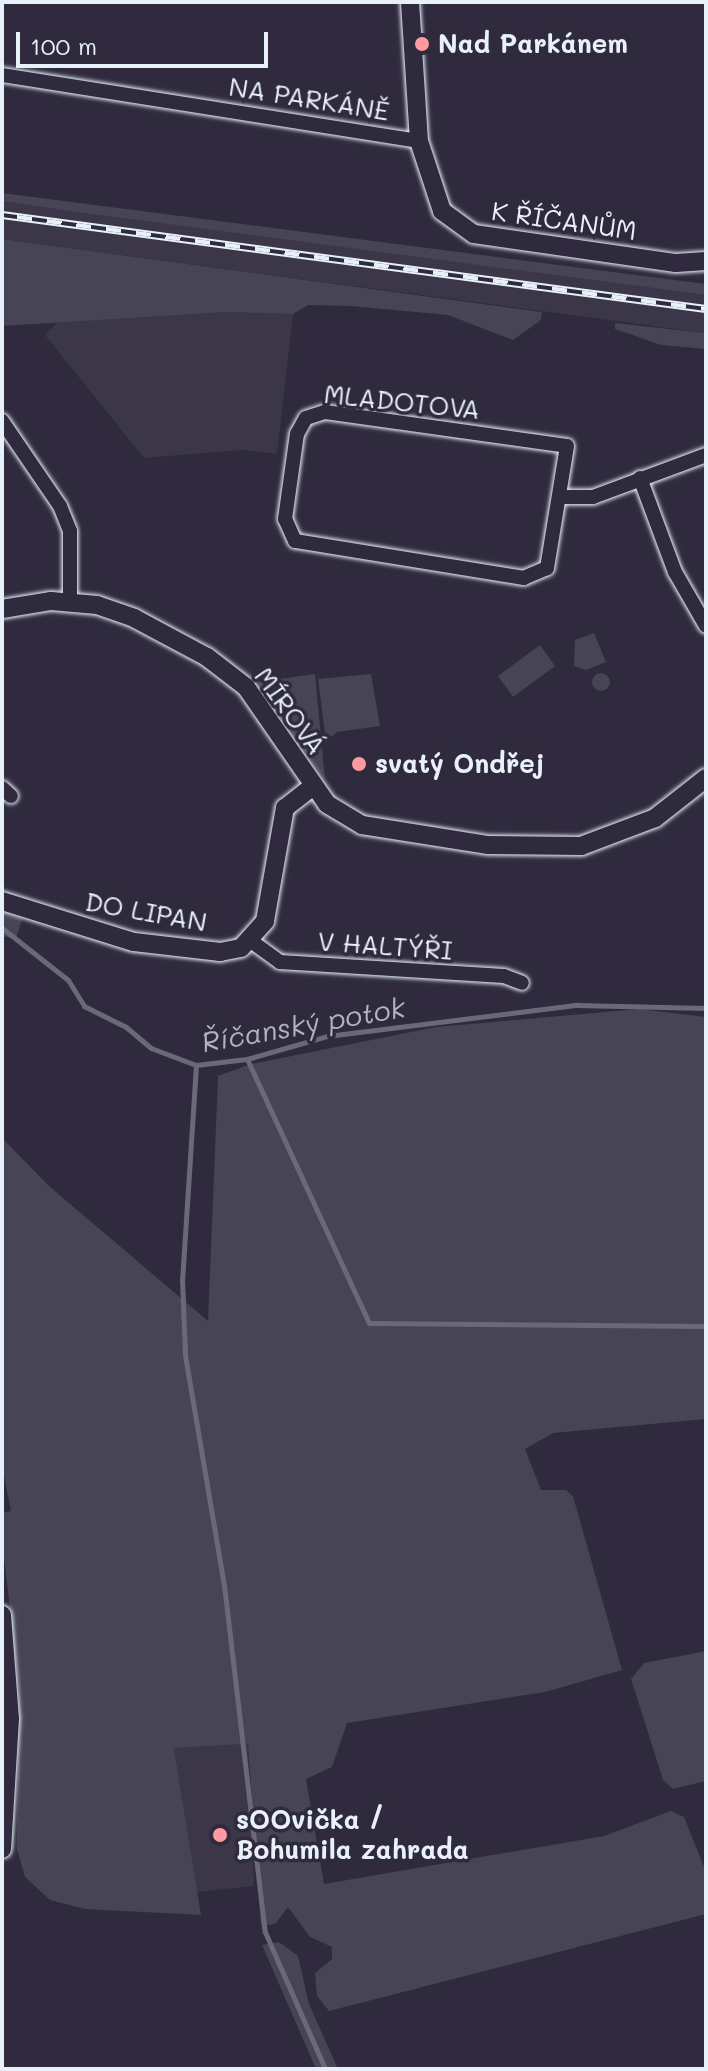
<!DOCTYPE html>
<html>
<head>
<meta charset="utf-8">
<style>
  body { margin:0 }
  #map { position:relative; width:708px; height:2071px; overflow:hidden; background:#2f2a3d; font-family:Mali,sans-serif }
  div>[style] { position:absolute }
  .built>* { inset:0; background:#3b3749 }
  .green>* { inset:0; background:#464455 }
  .round { border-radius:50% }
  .stream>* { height:5px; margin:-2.5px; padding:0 2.5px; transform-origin:2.5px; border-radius:2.5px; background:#696978 }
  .roads { filter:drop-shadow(0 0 2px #e8f1f8) drop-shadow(0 0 2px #e8f1f8) }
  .minor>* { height:14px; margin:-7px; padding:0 7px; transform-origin:7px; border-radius:7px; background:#2f2a3d }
  .tertiary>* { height:18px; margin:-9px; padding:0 9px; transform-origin:9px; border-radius:9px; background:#2f2a3d }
  .rail>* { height:8px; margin-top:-4px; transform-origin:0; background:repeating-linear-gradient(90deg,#2f2a3d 0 15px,#e8f1f8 0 30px); box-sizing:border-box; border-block:2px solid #e8f1f8 }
  .dots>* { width:22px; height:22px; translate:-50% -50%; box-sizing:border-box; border:4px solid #2f2a3d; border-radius:50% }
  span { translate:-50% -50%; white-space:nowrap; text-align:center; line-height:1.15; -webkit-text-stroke:7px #2f2a3d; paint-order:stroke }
  .poi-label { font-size:26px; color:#e8f1f8; font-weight:700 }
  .left { translate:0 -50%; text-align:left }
  .street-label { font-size:26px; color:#e8f1f8 }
  .water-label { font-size:28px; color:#afb4be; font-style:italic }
  .frame { position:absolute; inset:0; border:4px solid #e8f1f8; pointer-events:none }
  .scale { position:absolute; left:16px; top:32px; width:252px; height:36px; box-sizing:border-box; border:4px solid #e8f1f8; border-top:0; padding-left:10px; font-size:24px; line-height:28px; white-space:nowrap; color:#e8f1f8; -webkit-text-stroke:6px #2f2a3d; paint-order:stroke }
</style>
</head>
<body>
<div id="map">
  <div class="built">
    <i style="clip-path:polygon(2px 201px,706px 295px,706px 333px,2px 239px)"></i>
    <i style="clip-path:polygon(226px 312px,293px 314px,277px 454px,242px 450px,144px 458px,45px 335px,59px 321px)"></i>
    <i style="clip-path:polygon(248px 1744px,254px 1886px,197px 1892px,174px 1748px)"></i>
  </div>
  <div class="green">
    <i style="clip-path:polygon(2px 193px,706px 284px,706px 295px,77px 212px,2px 201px)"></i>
    <i style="clip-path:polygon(2px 239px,542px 312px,541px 320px,513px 340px,448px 315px,351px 306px,308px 305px,293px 314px,226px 312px,2px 326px)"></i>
    <i style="clip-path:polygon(615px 323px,706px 333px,706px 349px,661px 345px,615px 329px)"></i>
    <i style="clip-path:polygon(594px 633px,606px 662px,586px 670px,574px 666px,575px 640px)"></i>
    <i style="clip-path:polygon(540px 645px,555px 666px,513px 697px,498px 676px)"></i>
    <i class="round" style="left:592px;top:673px;width:18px;height:18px"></i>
    <i style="clip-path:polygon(315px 674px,325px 779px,258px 682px)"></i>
    <i style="clip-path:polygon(371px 674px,380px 726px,337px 732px,326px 741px,318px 679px)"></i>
    <i style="clip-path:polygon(2px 911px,22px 919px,16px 939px,2px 936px)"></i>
    <i style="clip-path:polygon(639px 1009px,706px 1017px,706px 1419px,553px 1433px,525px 1449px,541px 1490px,566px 1490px,573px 1496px,622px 1670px,545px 1692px,347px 1723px,332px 1767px,306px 1779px,324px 1884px,604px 1836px,671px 1811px,684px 1817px,706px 1872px,706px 1914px,329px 2011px,317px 1996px,315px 1973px,332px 1959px,332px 1947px,310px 1937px,288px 1907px,275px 1924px,261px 1926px,248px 1744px,174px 1748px,201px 1915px,85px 1909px,50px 1900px,25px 1877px,17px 1849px,19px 1688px,2px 1540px,2px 1513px,11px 1511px,2px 1466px,2px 1138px,50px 1187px,208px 1321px,218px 1076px,251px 1064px,436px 1027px)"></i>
    <i style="clip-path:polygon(706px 1651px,706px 1781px,673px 1789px,663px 1780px,631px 1679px,644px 1663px)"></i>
    <i style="clip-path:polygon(279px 1942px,298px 1956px,309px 2004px,338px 2069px,316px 2069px,262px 1945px)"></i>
  </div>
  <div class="stream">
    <i style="left:2px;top:928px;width:84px;rotate:38.2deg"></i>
    <i style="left:68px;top:980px;width:31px;rotate:58deg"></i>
    <i style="left:84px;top:1006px;width:47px;rotate:26.6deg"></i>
    <i style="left:126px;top:1027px;width:33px;rotate:40deg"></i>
    <i style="left:151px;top:1048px;width:48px;rotate:20.7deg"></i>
    <i style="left:196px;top:1065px;width:51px;rotate:-6.7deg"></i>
    <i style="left:247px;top:1059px;width:83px;rotate:-16deg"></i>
    <i style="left:327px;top:1036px;width:252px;rotate:-7.1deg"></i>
    <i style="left:577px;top:1005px;width:129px;rotate:1.3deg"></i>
    <i style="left:247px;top:1059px;width:291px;rotate:65.2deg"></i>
    <i style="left:369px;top:1323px;width:337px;rotate:0.5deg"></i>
    <i style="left:196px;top:1065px;width:214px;rotate:93.7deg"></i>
    <i style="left:182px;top:1279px;width:76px;rotate:87.7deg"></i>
    <i style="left:185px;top:1355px;width:233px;rotate:80.4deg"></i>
    <i style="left:224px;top:1585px;width:349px;rotate:83.3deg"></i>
    <i style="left:265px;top:1932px;width:150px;rotate:66.3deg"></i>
  </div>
  <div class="roads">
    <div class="minor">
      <i style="left:2px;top:75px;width:422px;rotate:9deg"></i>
      <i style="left:325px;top:412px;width:244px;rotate:8deg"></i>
      <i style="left:567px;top:446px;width:124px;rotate:99.3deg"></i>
      <i style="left:547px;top:568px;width:25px;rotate:157deg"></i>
      <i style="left:524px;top:578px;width:232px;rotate:-170.8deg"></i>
      <i style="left:295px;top:541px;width:24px;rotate:-114deg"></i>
      <i style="left:285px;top:519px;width:86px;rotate:-82deg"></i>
      <i style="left:297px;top:434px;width:18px;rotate:-61deg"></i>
      <i style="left:306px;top:418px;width:20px;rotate:-18deg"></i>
      <i style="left:2px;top:421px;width:103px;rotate:55.7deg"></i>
      <i style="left:60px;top:506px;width:27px;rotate:68deg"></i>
      <i style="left:70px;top:531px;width:70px;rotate:90deg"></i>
      <i style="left:640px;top:478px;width:100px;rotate:69.6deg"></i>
      <i style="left:675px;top:572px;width:62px;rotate:60.1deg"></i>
      <i style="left:561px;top:497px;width:32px"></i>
      <i style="left:593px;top:497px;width:121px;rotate:-20.4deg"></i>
      <i style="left:2px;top:788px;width:12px;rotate:42deg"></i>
      <i style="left:251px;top:941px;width:36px;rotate:36deg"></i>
      <i style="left:280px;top:962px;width:224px;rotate:3.6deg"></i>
      <i style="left:504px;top:976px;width:19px;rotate:21deg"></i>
    </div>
    <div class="tertiary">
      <i style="left:410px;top:2px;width:139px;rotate:86.3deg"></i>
      <i style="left:419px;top:141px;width:74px;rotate:71.8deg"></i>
      <i style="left:442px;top:211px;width:39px;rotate:36deg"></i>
      <i style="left:474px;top:234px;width:204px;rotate:8.2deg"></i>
      <i style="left:676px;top:263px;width:30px;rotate:-4deg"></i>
      <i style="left:2px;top:609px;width:50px;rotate:-9.3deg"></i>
      <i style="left:51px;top:601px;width:46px;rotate:5deg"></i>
      <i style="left:97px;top:605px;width:39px;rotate:19deg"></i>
      <i style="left:134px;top:618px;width:83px;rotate:28.1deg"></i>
      <i style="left:207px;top:657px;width:49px;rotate:37.6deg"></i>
      <i style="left:246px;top:687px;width:142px;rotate:55.3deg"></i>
      <i style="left:327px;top:804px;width:41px;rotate:31deg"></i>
      <i style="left:362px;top:825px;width:128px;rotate:9deg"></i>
      <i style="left:488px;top:845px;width:93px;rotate:0.6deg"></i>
      <i style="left:581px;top:846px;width:79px;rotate:-20.7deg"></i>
      <i style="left:655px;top:818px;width:65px;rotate:-38.1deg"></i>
      <i style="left:2px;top:901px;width:138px;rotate:17.3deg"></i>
      <i style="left:134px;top:942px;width:87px;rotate:6.6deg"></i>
      <i style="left:220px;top:952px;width:21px;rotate:-11deg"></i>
      <i style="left:241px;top:948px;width:36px;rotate:-48deg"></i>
      <i style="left:265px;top:921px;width:115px;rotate:-80deg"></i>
      <i style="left:285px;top:808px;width:36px;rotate:-38deg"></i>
      <i style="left:2px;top:1615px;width:104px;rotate:85.6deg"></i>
      <i style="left:10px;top:1719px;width:130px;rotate:93.5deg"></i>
    </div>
  </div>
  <div class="rail">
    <i style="left:2px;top:215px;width:710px;rotate:7.61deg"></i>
  </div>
  <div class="dots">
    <i style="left:422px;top:44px;background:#ff9aa2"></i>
    <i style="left:359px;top:764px;background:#ff9aa2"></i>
    <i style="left:220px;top:1835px;background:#ff9aa2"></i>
  </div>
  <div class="poi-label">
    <span class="left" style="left:438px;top:44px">Nad Parkánem</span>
    <span class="left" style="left:375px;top:764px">svatý Ondřej</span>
    <span class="left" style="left:236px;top:1835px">sOOvička /<br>Bohumila zahrada</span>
  </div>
  <div class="street-label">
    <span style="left:309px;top:99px;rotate:9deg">NA PARKÁNĚ</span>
    <span style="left:564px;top:221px;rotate:8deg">K ŘÍČANŮM</span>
    <span style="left:402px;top:402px;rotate:6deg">MLADOTOVA</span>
    <span style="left:290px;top:711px;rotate:54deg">MÍROVÁ</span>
    <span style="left:146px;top:912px;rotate:10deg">DO LIPAN</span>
    <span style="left:385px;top:946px;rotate:4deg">V HALTÝŘI</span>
  </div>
  <div class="water-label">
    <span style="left:303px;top:1024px;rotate:-10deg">Říčanský potok</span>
  </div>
  <div class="frame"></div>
  <div class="scale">100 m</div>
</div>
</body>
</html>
